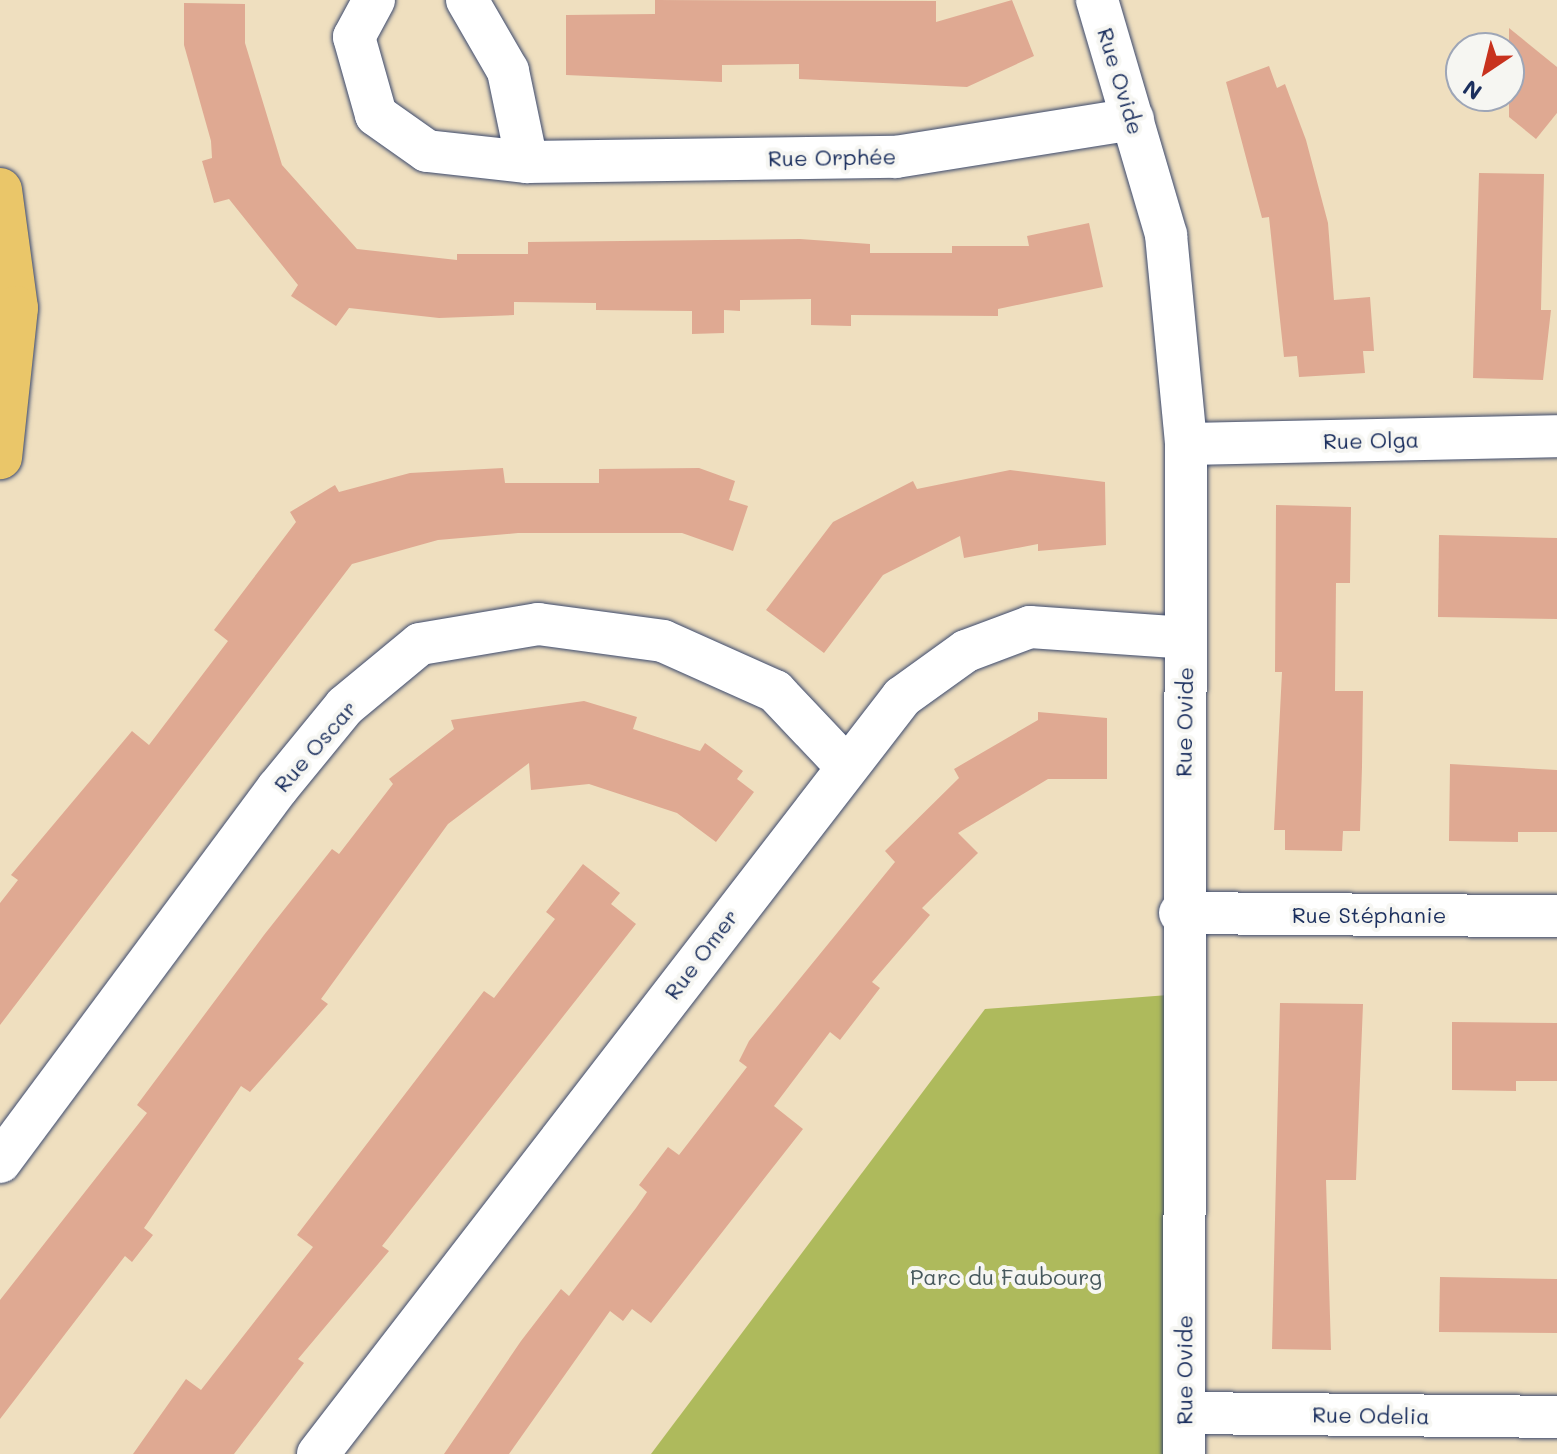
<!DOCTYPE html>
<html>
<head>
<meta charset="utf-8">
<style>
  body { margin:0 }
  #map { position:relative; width:1557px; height:1454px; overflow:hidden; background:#efdfbf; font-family:Mali,sans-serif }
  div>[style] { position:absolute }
  .green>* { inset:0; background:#aeba5c }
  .building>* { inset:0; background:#dfa992 }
  .roads { filter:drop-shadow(0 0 2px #3b496d) drop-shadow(0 0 2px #3b496d) }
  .street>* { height:42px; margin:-21px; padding:0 21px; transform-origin:21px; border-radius:21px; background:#fff }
  .highway>* { height:44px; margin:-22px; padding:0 22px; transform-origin:22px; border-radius:22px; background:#eac669 }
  span { translate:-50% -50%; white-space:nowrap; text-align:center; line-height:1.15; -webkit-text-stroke:8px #f6f6f2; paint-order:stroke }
  .street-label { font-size:22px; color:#1b2f5e }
  .park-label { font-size:22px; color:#47595d }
  .north { position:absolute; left:1445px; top:32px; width:80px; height:80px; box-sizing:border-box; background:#f6f6f2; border:2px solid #9ea6b7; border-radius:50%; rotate:215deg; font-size:22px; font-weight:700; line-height:32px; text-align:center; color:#1b2f5e }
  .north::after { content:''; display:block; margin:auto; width:28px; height:36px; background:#c8321e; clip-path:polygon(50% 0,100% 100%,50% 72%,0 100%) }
</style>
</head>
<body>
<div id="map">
  <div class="green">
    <i style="clip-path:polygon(1181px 994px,1184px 1454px,651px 1454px,985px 1009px)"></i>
  </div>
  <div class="building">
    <i style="clip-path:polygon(655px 0,936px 1px,936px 22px,1012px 0,1034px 56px,967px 87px,799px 79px,799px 64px,722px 65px,722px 82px,566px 75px,566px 15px,655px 14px)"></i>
    <i style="clip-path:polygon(184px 3px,245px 4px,245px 43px,282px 165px,357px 249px,457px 260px,457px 254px,528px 254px,528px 242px,800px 239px,870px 244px,870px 253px,952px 253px,952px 246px,1029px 246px,1027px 236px,1089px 223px,1103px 287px,998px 309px,998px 316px,851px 315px,851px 326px,811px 325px,811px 299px,740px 300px,740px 311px,724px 310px,724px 333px,692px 334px,692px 311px,596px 310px,596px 303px,514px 302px,514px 315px,439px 318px,349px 308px,336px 326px,291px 296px,298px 285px,229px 199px,214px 203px,202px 161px,212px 158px,211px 141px,184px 45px)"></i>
    <i style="clip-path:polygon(1509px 28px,1557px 67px,1557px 113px,1536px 139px,1509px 117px)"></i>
    <i style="clip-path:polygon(1269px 66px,1277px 88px,1285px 84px,1306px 140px,1328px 223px,1334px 300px,1370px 297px,1374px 351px,1363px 351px,1365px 373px,1299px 377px,1297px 356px,1284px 357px,1269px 217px,1262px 218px,1226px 82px)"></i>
    <i style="clip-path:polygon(1479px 173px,1544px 174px,1541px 310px,1551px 310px,1543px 380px,1473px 378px)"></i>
    <i style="clip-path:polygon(503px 468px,505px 483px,599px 483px,599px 469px,699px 468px,735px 481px,729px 500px,748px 506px,733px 551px,682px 533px,518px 533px,438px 540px,352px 564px,0 1025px,0 903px,18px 880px,11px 875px,132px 731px,149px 745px,228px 641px,214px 630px,296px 522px,290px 512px,335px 485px,339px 492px,410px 473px)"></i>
    <i style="clip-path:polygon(1010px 470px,1105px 482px,1106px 545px,1038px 551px,1038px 544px,964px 558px,960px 536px,883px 575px,824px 653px,766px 610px,833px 522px,913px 481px,917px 489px)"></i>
    <i style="clip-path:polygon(1276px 505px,1351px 507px,1350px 583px,1336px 583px,1335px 691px,1363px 691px,1362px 767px,1360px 831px,1343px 831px,1342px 851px,1285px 850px,1285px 830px,1274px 830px,1282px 672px,1275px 672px)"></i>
    <i style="clip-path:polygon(1439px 535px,1557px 538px,1557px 619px,1438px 617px)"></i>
    <i style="clip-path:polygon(584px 701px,637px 717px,633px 729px,700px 751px,705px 743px,743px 771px,737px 779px,754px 792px,716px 842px,677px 813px,589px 784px,531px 790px,529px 763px,448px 824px,321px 999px,328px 1004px,250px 1092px,241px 1086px,144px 1228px,153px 1235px,132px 1262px,125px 1256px,0 1419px,0 1300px,147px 1113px,137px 1105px,264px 935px,332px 849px,339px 854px,393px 784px,389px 779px,454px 729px,451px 720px)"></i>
    <i style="clip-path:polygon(1038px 712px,1107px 718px,1107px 779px,1048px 779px,958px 833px,978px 853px,922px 908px,930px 915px,872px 982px,880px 988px,840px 1040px,830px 1032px,774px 1106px,803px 1129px,651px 1323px,632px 1309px,623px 1321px,610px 1311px,509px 1454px,444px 1454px,521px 1341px,561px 1289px,569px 1296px,636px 1208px,647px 1192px,639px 1185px,668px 1147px,679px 1155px,747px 1067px,739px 1061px,749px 1041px,895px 862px,885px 851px,959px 778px,954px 769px,1038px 720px)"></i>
    <i style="clip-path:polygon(1450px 764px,1557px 770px,1557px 832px,1518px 832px,1518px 842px,1449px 841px)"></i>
    <i style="clip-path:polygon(583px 864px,620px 893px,611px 904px,636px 924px,382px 1246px,389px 1251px,298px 1359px,304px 1363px,287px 1385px,234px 1454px,133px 1454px,186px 1379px,201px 1390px,313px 1247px,297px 1235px,484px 991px,494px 998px,555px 919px,546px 912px)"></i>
    <i style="clip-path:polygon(1280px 1003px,1363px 1004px,1356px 1180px,1326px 1180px,1331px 1350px,1272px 1349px)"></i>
    <i style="clip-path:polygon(1452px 1022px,1557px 1023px,1557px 1081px,1516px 1081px,1516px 1091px,1452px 1090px)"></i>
    <i style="clip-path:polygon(1440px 1277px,1557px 1279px,1557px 1333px,1439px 1332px)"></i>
  </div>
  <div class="roads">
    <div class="street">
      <i style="left:374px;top:0;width:42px;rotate:118.4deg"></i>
      <i style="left:354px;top:37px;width:81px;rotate:74.2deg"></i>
      <i style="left:376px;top:115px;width:62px;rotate:35.2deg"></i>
      <i style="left:427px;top:151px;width:101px;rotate:6.3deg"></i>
      <i style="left:527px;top:162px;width:369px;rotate:-0.8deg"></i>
      <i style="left:896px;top:157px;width:240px;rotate:-9.1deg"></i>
      <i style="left:467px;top:0;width:82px;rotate:60deg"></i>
      <i style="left:508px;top:71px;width:93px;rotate:78.2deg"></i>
      <i style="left:1097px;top:0;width:245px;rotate:73.6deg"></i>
      <i style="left:1166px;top:235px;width:210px;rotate:84.5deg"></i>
      <i style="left:1186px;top:444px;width:1010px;rotate:90.11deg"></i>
      <i style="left:1186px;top:444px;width:371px;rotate:-1.2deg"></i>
      <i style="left:1180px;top:913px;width:377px;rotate:0.5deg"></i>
      <i style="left:0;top:1162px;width:465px;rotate:-53.4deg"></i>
      <i style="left:277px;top:789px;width:107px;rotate:-50.7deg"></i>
      <i style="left:345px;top:706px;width:97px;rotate:-39.6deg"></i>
      <i style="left:420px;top:644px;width:120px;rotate:-9.6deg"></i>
      <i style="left:538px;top:624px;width:126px;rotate:7.7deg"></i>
      <i style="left:663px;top:641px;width:123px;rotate:24.1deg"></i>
      <i style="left:775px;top:691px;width:102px;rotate:46.6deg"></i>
      <i style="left:1184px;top:1413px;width:373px;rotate:0.6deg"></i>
      <i style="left:318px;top:1454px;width:956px;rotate:-52.35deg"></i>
      <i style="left:902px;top:697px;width:79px;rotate:-35.7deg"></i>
      <i style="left:966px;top:651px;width:68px;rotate:-20.6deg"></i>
      <i style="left:1030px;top:627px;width:156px;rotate:4deg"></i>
    </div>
    <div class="highway">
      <i style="left:0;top:190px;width:119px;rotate:82.3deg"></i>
      <i style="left:16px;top:308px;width:150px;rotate:96.1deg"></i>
    </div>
  </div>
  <div class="street-label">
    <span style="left:1121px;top:81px;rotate:73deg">Rue Ovide</span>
    <span style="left:832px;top:157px;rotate:-1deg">Rue Orphée</span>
    <span style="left:1371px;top:440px;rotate:-1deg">Rue Olga</span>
    <span style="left:1184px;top:722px;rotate:-89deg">Rue Ovide</span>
    <span style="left:315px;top:746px;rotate:-49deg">Rue Oscar</span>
    <span style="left:1369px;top:915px">Rue Stéphanie</span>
    <span style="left:701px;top:954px;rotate:-53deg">Rue Omer</span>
    <span style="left:1184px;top:1370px;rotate:-90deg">Rue Ovide</span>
    <span style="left:1371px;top:1415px;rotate:1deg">Rue Odelia</span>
  </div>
  <div class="park-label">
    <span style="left:1006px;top:1277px">Parc du Faubourg</span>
  </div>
  <div class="north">N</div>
</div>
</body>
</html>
